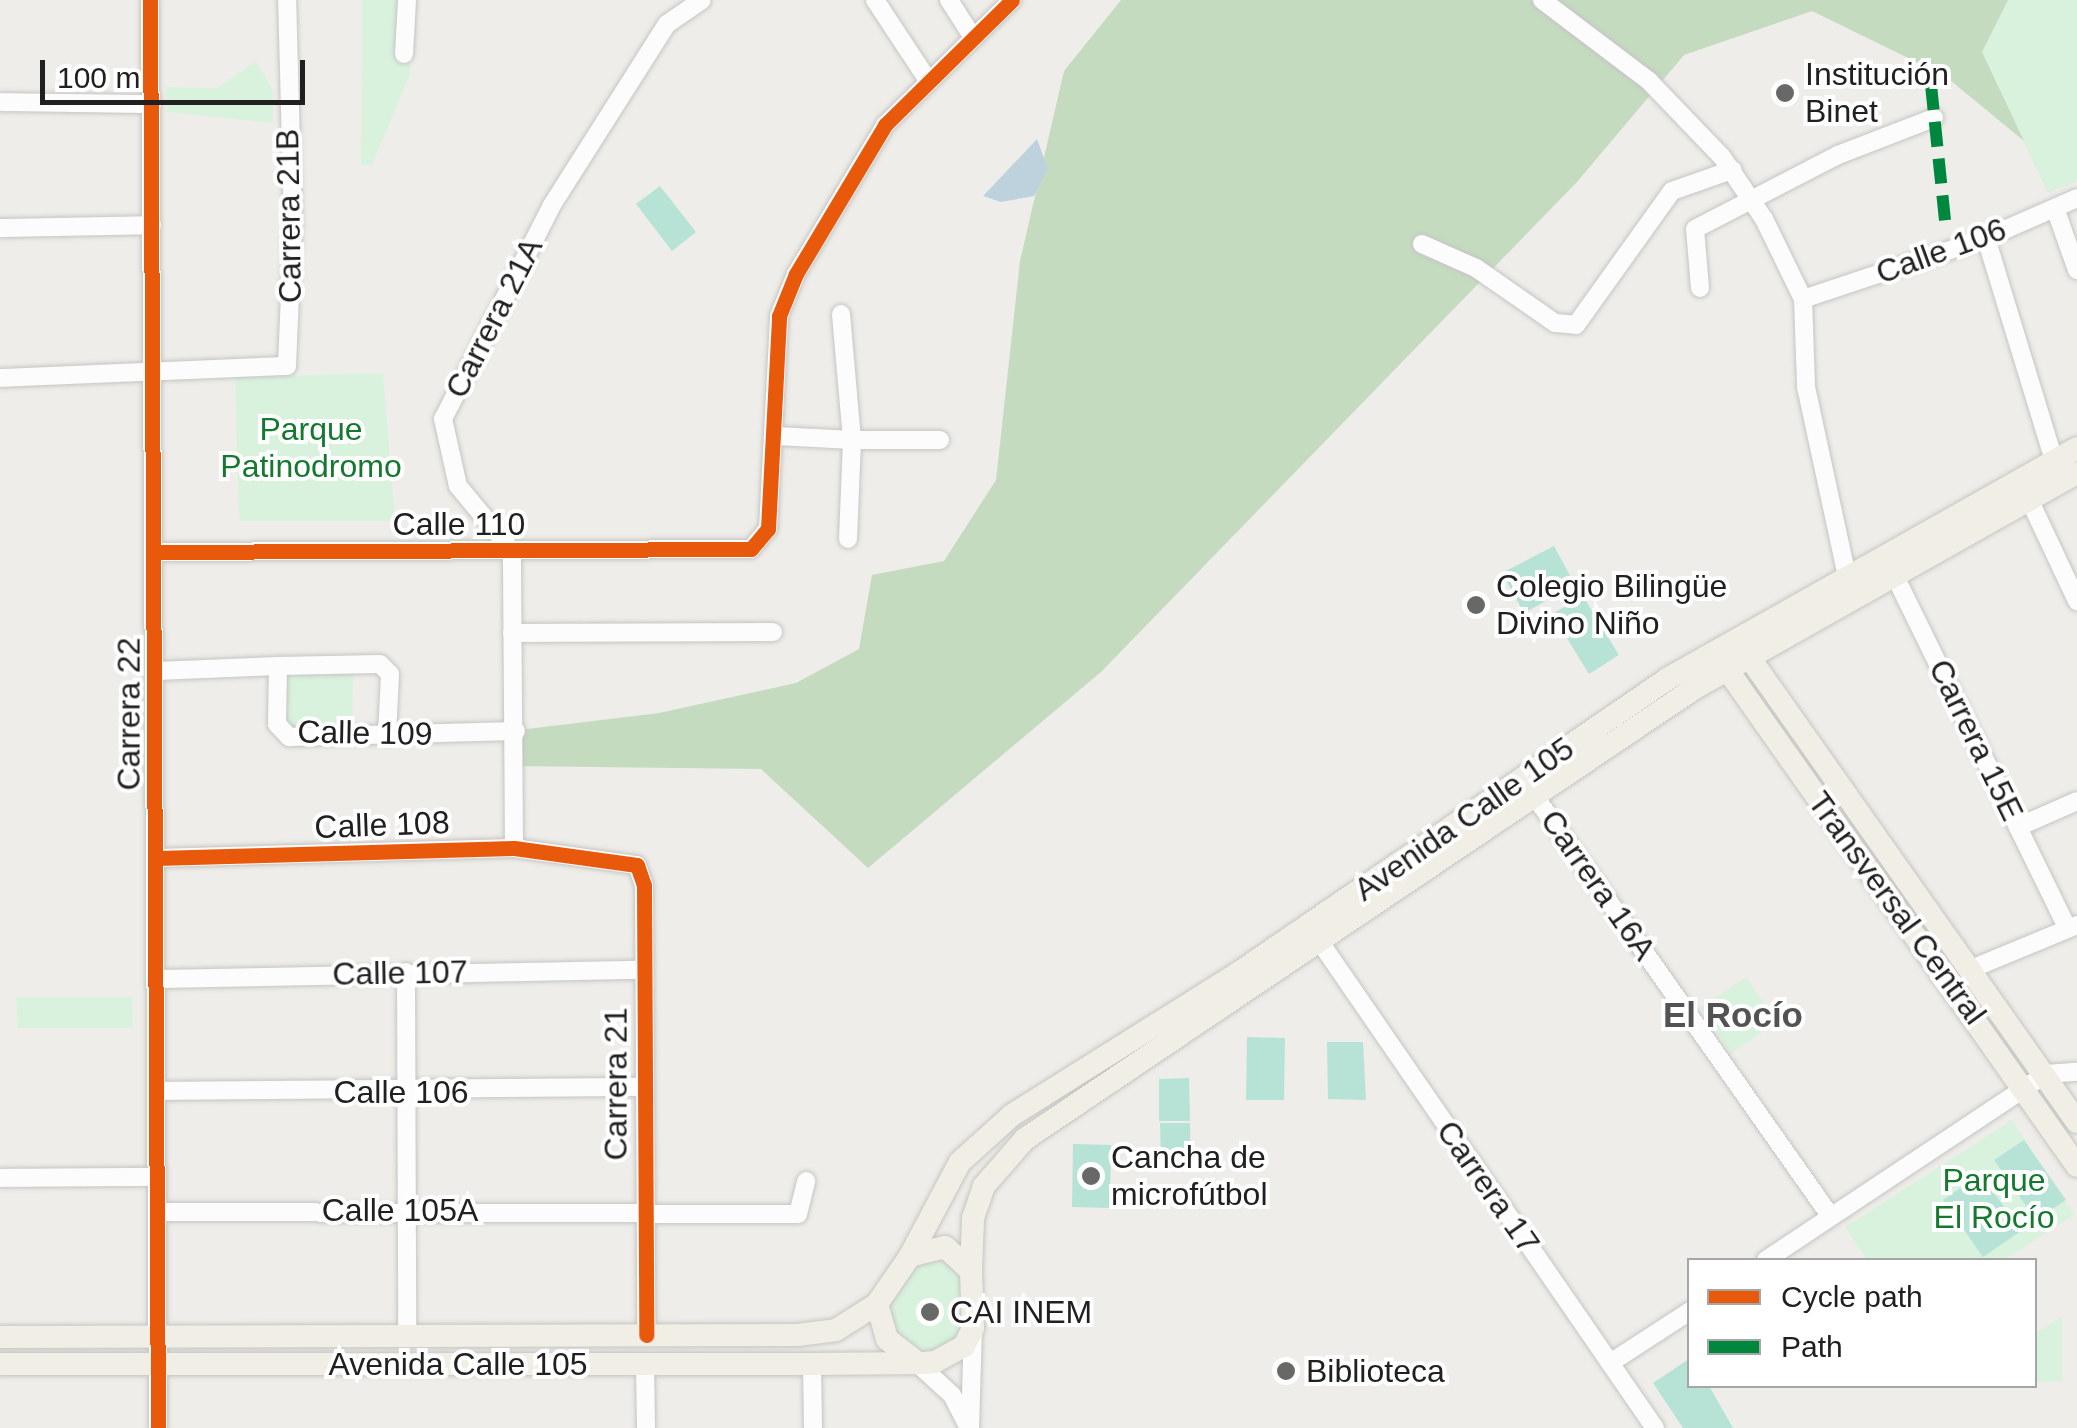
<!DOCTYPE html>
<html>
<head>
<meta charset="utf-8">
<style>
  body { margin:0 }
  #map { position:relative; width:2077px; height:1428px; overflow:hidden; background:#eeede9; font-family:Helvetica,sans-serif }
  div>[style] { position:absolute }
  .forest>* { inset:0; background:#c5dbc0 }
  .park>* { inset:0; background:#d9f2dd }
  .pitch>* { inset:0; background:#b7e3d7 }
  .water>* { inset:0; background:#bed2de }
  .roads { filter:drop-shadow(0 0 2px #c5c5c3) drop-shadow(0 0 2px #c5c5c3) }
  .minor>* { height:18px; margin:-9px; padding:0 9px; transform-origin:9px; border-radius:9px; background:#fcfcfc }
  .major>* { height:22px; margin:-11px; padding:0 11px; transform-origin:11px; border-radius:11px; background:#f1eee6 }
  .quiet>* { height:12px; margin-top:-6px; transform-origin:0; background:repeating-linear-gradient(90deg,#00873e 0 25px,transparent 0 37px) }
  .cycleway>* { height:15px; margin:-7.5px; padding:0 7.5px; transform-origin:7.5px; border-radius:7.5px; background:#e8590c }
  .dots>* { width:28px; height:28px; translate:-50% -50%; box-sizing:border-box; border:5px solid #fff; border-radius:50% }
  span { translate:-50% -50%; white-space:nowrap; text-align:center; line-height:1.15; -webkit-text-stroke:8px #fff; paint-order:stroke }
  .poi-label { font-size:32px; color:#202020 }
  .left { translate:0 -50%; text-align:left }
  .street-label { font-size:32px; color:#202020 }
  .park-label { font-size:32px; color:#13792e }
  .neighbourhood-label { font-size:35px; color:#535353; font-weight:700 }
  .legend { position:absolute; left:1687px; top:1258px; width:350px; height:130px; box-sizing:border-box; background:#fff; border:2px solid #a6a6a6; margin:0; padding:12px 18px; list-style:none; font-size:30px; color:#202020 }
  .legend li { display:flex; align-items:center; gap:20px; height:50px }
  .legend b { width:50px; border:2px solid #a6a6a6 }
  .scale { position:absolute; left:40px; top:60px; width:265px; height:45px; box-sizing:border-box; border:5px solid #202020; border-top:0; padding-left:12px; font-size:30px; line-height:35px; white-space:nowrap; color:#202020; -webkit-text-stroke:8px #fff; paint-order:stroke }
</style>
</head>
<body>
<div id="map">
  <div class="forest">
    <i style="clip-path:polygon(1121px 0,2077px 0,2077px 181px,2048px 192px,2024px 141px,1945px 76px,1812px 11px,1684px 55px,1577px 182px,1101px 672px,868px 868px,761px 769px,510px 766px,519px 730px,659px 713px,796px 683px,859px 649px,872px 575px,944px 561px,996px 480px,1020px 261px,1064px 71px)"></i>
  </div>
  <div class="park">
    <i style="clip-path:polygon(362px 0,413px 0,410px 74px,372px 165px,361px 165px)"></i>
    <i style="clip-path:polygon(2008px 0,2077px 0,2077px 181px,2048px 192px,1982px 52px)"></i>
    <i style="clip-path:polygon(256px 61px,273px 91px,273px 123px,167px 112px,166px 87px,217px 88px)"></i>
    <i style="clip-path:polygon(383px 373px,395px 521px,239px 521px,235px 377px)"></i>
    <i style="clip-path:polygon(353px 668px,352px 737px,283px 737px,283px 669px)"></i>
    <i style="clip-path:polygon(1746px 977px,1777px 1022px,1731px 1053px,1700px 1008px)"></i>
    <i style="clip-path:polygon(16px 997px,132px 997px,133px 1028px,18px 1028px)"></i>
    <i style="clip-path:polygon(2012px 1120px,2074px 1215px,2004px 1260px,1867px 1260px,1845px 1227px)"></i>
    <i style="clip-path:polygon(943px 1255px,962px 1277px,960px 1339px,938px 1351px,921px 1351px,897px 1334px,889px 1307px,912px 1266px)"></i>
    <i style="clip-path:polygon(2062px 1317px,2062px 1381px,2035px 1382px,2035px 1333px)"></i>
  </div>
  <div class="pitch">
    <i style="clip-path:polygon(660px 186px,696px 232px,672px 251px,636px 204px)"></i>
    <i style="clip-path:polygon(1554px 546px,1575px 585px,1524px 613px,1502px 573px)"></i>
    <i style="clip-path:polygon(1583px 596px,1619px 655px,1589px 674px,1552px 614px)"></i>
    <i style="clip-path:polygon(1247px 1037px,1285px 1038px,1284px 1100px,1246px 1100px)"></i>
    <i style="clip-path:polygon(1327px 1042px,1363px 1042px,1366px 1100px,1328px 1099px)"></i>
    <i style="clip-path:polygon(1189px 1078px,1190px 1121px,1159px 1121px,1159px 1079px)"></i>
    <i style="clip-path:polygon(1160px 1123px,1190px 1123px,1191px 1166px,1161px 1166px)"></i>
    <i style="clip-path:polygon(2024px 1140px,2066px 1200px,2036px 1220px,1994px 1160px)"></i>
    <i style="clip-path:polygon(1073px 1144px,1111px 1145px,1110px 1208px,1072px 1207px)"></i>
    <i style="clip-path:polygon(1981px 1174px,2021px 1231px,1983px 1257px,1943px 1200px)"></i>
    <i style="clip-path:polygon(1689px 1359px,1690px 1386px,1709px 1386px,1733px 1428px,1683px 1428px,1653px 1383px)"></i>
  </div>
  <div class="water">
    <i style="clip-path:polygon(1037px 139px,1048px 169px,1034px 196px,1001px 202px,983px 196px)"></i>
  </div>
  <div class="roads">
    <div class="minor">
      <i style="left:150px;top:0;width:1428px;rotate:89.68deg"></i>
      <i style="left:875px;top:0;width:95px;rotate:56.6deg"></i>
      <i style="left:949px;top:0;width:43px;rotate:57.4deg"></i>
      <i style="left:1542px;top:0;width:134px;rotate:37.1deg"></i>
      <i style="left:1649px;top:81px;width:105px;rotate:46.2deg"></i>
      <i style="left:1722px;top:157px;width:75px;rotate:55.9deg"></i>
      <i style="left:1764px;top:219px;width:89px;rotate:64deg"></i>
      <i style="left:1803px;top:299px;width:88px;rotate:88deg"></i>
      <i style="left:1806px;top:387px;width:204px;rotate:77.8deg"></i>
      <i style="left:404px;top:54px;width:54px;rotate:-86.8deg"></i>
      <i style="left:0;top:102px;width:152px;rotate:0.8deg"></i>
      <i style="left:2055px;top:208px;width:66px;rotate:70.5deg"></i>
      <i style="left:0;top:228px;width:152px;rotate:-1.1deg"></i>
      <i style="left:1986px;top:238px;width:232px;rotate:73deg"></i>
      <i style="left:1422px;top:244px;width:59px;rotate:24deg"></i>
      <i style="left:1476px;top:268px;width:96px;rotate:34.8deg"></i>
      <i style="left:1555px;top:323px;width:21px;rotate:5deg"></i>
      <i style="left:1576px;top:325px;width:165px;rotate:-54.4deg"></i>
      <i style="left:1672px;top:191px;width:64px;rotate:-19.3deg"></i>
      <i style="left:1700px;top:288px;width:59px;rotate:-94.8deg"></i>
      <i style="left:1695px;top:229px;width:161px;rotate:-27.4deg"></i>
      <i style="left:1838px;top:155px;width:103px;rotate:-21.1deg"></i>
      <i style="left:1803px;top:299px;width:193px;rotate:-18.4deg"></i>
      <i style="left:1986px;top:238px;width:99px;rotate:-23.7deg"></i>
      <i style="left:841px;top:314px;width:126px;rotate:85deg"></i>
      <i style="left:852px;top:440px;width:88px"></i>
      <i style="left:0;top:378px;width:287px;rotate:-2.4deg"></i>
      <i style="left:287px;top:366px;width:142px;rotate:-87.6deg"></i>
      <i style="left:293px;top:224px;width:224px;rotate:-91.5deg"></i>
      <i style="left:777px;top:436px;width:75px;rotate:3.1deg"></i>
      <i style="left:852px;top:440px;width:99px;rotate:92.3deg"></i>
      <i style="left:2029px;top:499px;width:113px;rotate:64.8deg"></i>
      <i style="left:156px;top:552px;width:595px;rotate:-0.29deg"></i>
      <i style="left:751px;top:549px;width:26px;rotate:-50deg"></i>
      <i style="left:768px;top:529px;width:213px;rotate:-87deg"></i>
      <i style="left:779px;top:316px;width:45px;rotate:-68deg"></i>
      <i style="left:796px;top:274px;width:174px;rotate:-59.1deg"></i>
      <i style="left:885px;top:125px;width:178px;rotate:-44.5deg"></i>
      <i style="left:1890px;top:566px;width:403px;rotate:63.9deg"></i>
      <i style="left:512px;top:633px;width:261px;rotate:-0.2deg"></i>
      <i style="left:278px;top:666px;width:102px;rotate:-1.1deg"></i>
      <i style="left:380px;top:664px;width:14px;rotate:45deg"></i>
      <i style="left:390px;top:674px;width:62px;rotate:92.8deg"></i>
      <i style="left:156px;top:671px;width:122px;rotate:-2.3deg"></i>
      <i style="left:278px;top:666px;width:58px;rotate:91deg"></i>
      <i style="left:277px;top:724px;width:18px;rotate:47deg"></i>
      <i style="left:289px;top:737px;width:227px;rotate:-1.5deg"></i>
      <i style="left:1536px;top:798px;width:512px;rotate:54.85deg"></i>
      <i style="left:2018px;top:827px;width:64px;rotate:-23.8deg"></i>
      <i style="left:514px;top:848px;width:297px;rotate:-90.4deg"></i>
      <i style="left:512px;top:551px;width:85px;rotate:-129.7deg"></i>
      <i style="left:458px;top:486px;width:69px;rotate:-102.6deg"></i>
      <i style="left:443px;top:419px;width:240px;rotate:-63deg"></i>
      <i style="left:552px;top:205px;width:214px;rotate:-57.6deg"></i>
      <i style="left:667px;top:24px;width:42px;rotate:-34.4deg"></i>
      <i style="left:157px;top:858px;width:357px;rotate:-1.6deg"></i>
      <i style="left:514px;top:848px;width:124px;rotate:7.9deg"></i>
      <i style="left:637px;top:865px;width:21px;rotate:71deg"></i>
      <i style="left:644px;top:885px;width:450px;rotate:89.7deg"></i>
      <i style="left:1322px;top:945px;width:587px;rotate:55.42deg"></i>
      <i style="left:1971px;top:969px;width:115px;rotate:-22.5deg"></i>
      <i style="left:406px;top:972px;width:364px;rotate:89.8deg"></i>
      <i style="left:157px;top:979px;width:487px;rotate:-1.1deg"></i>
      <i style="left:157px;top:1091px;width:487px;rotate:-0.5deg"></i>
      <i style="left:0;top:1178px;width:157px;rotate:-0.4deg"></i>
      <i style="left:157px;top:1212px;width:641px;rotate:0.18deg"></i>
      <i style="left:798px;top:1214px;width:34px;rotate:-76deg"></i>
      <i style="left:1766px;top:1260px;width:336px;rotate:-33.6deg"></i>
      <i style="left:2046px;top:1074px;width:31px;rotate:-4deg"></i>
      <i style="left:916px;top:1362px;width:49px;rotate:42.5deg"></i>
      <i style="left:952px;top:1395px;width:35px;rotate:63deg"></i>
      <i style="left:1610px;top:1363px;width:95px;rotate:-33deg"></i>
      <i style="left:645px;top:1364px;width:64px;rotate:89.1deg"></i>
      <i style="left:812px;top:1364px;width:64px;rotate:89.1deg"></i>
      <i style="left:970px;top:1428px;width:99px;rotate:-88.3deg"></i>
    </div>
    <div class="major">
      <i style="left:1742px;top:647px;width:581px;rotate:54.81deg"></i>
      <i style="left:1719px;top:658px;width:621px;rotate:54.83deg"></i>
      <i style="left:910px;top:1256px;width:106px;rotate:-62deg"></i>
      <i style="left:960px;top:1162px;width:70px;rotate:-42.1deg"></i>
      <i style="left:1012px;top:1115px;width:266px;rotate:-32.1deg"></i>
      <i style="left:1237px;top:974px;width:524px;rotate:-34.42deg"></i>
      <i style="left:1669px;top:678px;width:468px;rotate:-29.4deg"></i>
      <i style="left:971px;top:1271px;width:53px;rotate:-87.8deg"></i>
      <i style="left:973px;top:1218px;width:34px;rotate:-71deg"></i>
      <i style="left:984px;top:1186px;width:62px;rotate:-48.9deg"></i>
      <i style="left:1025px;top:1139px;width:808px;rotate:-33.95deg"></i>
      <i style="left:1695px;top:688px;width:438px;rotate:-29.4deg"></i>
      <i style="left:0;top:1337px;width:797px;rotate:-0.14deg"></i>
      <i style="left:797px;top:1335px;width:39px;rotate:-7deg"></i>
      <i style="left:836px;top:1330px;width:49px;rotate:-32.4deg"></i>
      <i style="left:0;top:1364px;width:812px"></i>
      <i style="left:812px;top:1364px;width:112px;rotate:-0.5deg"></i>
      <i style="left:924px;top:1363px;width:11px;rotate:-5deg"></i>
      <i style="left:935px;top:1362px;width:33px;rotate:-29deg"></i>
      <i style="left:964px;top:1346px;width:20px;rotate:-63deg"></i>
      <i style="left:973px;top:1328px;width:57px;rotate:-92deg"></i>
      <i style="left:971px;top:1271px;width:35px;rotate:-137deg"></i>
      <i style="left:945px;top:1247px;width:36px;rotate:166deg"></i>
      <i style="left:910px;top:1256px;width:58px;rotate:124.5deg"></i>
      <i style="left:877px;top:1304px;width:36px;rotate:74deg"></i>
      <i style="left:887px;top:1339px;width:37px;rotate:38deg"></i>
    </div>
  </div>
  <div class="quiet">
    <i style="left:1931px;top:85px;width:145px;rotate:84.1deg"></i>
  </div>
  <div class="cycleway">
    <i style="left:150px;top:0;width:1428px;rotate:89.68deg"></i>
    <i style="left:156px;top:552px;width:595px;rotate:-0.29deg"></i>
    <i style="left:751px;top:549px;width:26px;rotate:-50deg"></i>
    <i style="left:768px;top:529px;width:213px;rotate:-87deg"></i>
    <i style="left:779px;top:316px;width:45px;rotate:-68deg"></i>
    <i style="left:796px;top:274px;width:174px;rotate:-59.1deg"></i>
    <i style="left:885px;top:125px;width:178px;rotate:-44.5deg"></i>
    <i style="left:157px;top:858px;width:357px;rotate:-1.6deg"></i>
    <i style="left:514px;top:848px;width:124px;rotate:7.9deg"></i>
    <i style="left:637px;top:865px;width:21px;rotate:71deg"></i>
    <i style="left:644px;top:885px;width:450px;rotate:89.7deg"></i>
  </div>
  <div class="dots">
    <i style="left:1785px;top:93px;background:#686866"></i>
    <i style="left:1476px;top:605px;background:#686866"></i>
    <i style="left:1091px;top:1176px;background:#686866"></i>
    <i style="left:930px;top:1312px;background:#686866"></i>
    <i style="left:1286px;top:1371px;background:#686866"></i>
  </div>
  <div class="poi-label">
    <span class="left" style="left:1805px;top:93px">Institución<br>Binet</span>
    <span class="left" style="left:1496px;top:605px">Colegio Bilingüe<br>Divino Niño</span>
    <span class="left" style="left:1111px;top:1176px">Cancha de<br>microfútbol</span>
    <span class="left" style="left:950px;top:1312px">CAI INEM</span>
    <span class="left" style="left:1306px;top:1371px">Biblioteca</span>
  </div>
  <div class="street-label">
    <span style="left:289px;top:216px;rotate:-91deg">Carrera 21B</span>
    <span style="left:1941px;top:251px;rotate:-20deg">Calle 106</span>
    <span style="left:494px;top:318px;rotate:-63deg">Carrera 21A</span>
    <span style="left:459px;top:524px">Calle 110</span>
    <span style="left:129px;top:714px;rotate:-90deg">Carrera 22</span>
    <span style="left:365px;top:733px;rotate:1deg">Calle 109</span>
    <span style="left:1976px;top:740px;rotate:64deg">Carrera 15E</span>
    <span style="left:1464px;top:819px;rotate:-35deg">Avenida Calle 105</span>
    <span style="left:382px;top:825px;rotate:-2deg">Calle 108</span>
    <span style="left:1598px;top:885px;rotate:55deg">Carrera 16A</span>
    <span style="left:1897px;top:908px;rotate:54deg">Transversal Central</span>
    <span style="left:400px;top:973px;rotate:-1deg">Calle 107</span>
    <span style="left:616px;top:1084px;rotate:-90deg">Carrera 21</span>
    <span style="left:401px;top:1092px">Calle 106</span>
    <span style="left:1488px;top:1187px;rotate:55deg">Carrera 17</span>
    <span style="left:400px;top:1210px">Calle 105A</span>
    <span style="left:458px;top:1364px">Avenida Calle 105</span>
  </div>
  <div class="park-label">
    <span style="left:311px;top:448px">Parque<br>Patinodromo</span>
    <span style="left:1994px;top:1199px">Parque<br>El Rocío</span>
  </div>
  <div class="neighbourhood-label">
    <span style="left:1733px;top:1015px">El Rocío</span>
  </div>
  <ul class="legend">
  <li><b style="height:12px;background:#e8590c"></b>Cycle path</li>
  <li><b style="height:12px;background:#00873e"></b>Path</li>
  </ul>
  <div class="scale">100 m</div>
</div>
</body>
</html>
